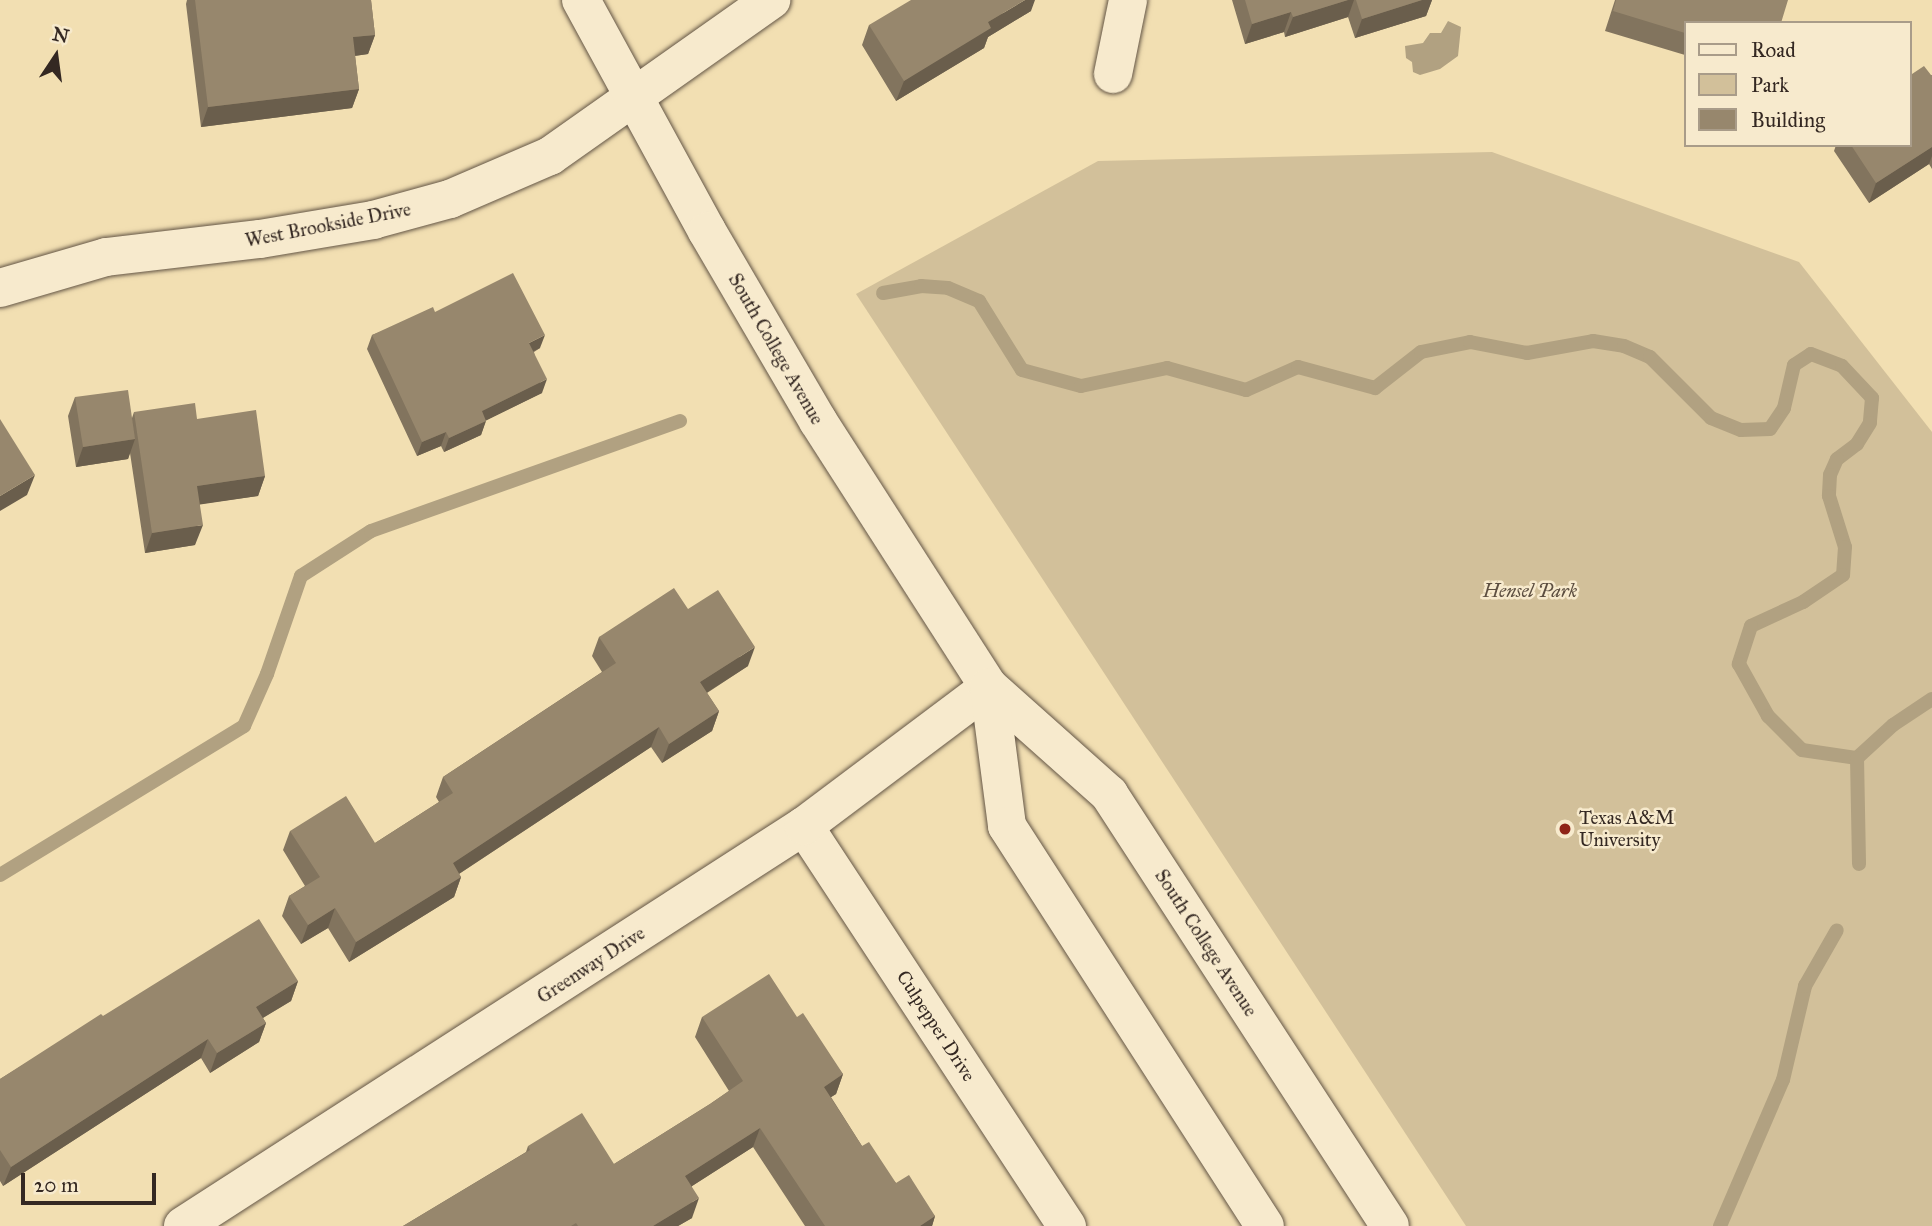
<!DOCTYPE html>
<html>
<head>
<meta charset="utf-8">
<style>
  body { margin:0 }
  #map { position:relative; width:1932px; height:1226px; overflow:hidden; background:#f2dfb2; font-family:"IM FELL Great Primer",serif }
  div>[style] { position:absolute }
  .green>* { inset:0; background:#d2c09a }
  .water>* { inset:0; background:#b1a181 }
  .stream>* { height:14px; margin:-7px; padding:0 7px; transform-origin:7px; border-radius:7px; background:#b1a181 }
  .roads { filter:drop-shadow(0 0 2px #645646) drop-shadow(0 0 2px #645646) }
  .minor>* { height:38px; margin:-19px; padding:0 19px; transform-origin:19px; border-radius:19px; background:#f7eacd }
  .secondary>* { height:38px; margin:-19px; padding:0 19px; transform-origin:19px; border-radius:19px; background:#f7eacd }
  .wall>* { inset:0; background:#82745e }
  .shaded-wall>* { inset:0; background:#6a5e4c }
  .building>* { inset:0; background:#97876d }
  .dots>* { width:19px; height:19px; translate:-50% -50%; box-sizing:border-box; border:4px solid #f7eacd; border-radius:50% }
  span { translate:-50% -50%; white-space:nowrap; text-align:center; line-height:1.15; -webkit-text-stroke:5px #f7eacd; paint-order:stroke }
  .street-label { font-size:19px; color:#342822 }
  .park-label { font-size:19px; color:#5c4e40; font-style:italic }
  .poi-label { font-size:19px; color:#342822 }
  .left { translate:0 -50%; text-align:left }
  .legend { position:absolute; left:1684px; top:21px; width:228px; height:126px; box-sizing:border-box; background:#f7eacd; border:2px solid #a99c89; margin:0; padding:9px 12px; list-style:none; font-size:21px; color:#342822 }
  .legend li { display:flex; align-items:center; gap:14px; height:35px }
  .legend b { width:35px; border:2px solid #a99c89 }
  .north { position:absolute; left:21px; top:21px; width:70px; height:70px; -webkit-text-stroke:5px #f7eacd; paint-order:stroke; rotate:13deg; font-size:19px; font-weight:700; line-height:28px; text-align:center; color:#342822 }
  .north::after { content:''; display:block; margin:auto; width:24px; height:32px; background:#342822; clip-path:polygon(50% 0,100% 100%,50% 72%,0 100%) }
  .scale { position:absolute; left:21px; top:1173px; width:135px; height:32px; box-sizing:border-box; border:4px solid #342822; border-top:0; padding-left:9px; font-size:21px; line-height:24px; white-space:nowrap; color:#342822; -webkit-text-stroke:5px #f7eacd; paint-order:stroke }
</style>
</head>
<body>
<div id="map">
  <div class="green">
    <i style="clip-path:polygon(1492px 152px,1799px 262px,1932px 432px,1932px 1226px,1466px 1226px,856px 294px,1098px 161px)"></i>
  </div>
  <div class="water">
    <i style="clip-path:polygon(1448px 21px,1461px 27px,1458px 56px,1440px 69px,1420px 75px,1413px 72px,1412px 62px,1406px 58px,1405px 46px,1423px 43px,1430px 33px,1441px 33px)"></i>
  </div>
  <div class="stream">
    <i style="left:883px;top:293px;width:39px;rotate:-10deg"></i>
    <i style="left:921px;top:286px;width:27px;rotate:4deg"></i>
    <i style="left:948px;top:288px;width:34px;rotate:23deg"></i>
    <i style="left:979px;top:301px;width:81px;rotate:58.1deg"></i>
    <i style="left:1022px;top:370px;width:61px;rotate:15.2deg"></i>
    <i style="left:1081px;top:386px;width:88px;rotate:-11.8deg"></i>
    <i style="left:1167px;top:368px;width:82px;rotate:15.6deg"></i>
    <i style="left:1246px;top:390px;width:57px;rotate:-23.9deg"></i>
    <i style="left:1298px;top:367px;width:80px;rotate:15.3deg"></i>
    <i style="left:1375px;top:388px;width:58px;rotate:-38deg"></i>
    <i style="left:1421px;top:352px;width:50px;rotate:-11.5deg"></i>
    <i style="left:1470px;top:342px;width:58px;rotate:10.9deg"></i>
    <i style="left:1527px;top:353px;width:67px;rotate:-10.3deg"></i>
    <i style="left:1593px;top:341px;width:31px;rotate:9deg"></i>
    <i style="left:1624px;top:346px;width:28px;rotate:23deg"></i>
    <i style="left:1650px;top:357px;width:86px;rotate:45deg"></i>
    <i style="left:1711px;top:418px;width:32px;rotate:22deg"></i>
    <i style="left:1741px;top:430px;width:29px;rotate:-2deg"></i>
    <i style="left:1770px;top:429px;width:25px;rotate:-56deg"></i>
    <i style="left:1784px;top:408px;width:44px;rotate:-76.9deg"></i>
    <i style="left:1794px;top:365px;width:20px;rotate:-33deg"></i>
    <i style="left:1811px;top:354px;width:33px;rotate:21deg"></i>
    <i style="left:1842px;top:366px;width:44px;rotate:46.8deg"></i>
    <i style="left:1872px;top:398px;width:25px;rotate:95deg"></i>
    <i style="left:1870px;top:423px;width:25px;rotate:122deg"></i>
    <i style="left:1857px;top:444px;width:25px;rotate:143deg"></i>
    <i style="left:1837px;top:459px;width:17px;rotate:114deg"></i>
    <i style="left:1830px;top:475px;width:21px;rotate:93deg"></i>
    <i style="left:1829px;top:496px;width:53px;rotate:72.6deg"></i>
    <i style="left:1845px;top:547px;width:28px;rotate:94deg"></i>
    <i style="left:1843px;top:575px;width:48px;rotate:146deg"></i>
    <i style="left:1803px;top:602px;width:57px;rotate:155.2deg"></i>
    <i style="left:1751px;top:626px;width:40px;rotate:108deg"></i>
    <i style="left:1739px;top:664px;width:60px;rotate:60.9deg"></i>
    <i style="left:1768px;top:716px;width:48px;rotate:45deg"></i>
    <i style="left:1802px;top:750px;width:56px;rotate:8.3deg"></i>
    <i style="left:1857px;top:758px;width:49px;rotate:-42.5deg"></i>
    <i style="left:1893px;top:725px;width:47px;rotate:-33.7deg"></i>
    <i style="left:1857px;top:758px;width:106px;rotate:88.9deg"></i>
    <i style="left:0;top:875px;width:286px;rotate:-31.4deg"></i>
    <i style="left:244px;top:726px;width:57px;rotate:-66.1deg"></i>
    <i style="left:267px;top:674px;width:104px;rotate:-70.9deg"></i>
    <i style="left:301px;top:576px;width:83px;rotate:-32.7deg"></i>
    <i style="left:371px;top:531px;width:328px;rotate:-19.6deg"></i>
    <i style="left:1720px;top:1226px;width:159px;rotate:-66.7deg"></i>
    <i style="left:1783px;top:1080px;width:97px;rotate:-76.8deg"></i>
    <i style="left:1805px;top:986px;width:64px;rotate:-60.3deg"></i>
  </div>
  <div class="roads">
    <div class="minor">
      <i style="left:1113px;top:74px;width:76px;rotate:-78.5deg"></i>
      <i style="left:0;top:288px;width:110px;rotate:-16.3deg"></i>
      <i style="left:106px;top:257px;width:155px;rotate:-6.7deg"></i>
      <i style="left:260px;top:239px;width:115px;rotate:-9.5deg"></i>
      <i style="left:373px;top:220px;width:80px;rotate:-15.3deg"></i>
      <i style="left:450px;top:199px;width:109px;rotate:-23.3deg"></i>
      <i style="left:550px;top:156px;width:271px;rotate:-35.2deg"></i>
      <i style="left:804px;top:826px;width:479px;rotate:56.7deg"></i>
      <i style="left:183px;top:1226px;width:739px;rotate:-32.79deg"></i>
      <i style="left:804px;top:826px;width:231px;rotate:-36.9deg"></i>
    </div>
    <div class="secondary">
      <i style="left:581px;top:0;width:263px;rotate:61.4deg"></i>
      <i style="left:707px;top:231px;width:220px;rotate:59.7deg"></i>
      <i style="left:818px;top:421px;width:316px;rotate:57.3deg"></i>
      <i style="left:989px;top:687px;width:161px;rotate:41.7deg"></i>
      <i style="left:1109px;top:794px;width:515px;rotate:56.96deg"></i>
      <i style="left:989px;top:687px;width:140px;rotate:82.6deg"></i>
      <i style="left:1007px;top:826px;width:476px;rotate:57.2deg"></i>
    </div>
  </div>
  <div class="wall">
    <i style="clip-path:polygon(187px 0,371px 0,375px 35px,368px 54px,355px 56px,359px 89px,352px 108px,201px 127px,186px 4px)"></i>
    <i style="clip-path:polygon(1232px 0,1432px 0,1426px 16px,1355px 38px,1348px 17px,1285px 37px,1284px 32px,1245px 44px)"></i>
    <i style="clip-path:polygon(1615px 0,1788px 0,1685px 23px,1685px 55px,1605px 31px)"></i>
    <i style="clip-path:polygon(1031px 11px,988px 37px,984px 48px,896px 101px,862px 45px,869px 25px)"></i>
    <i style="clip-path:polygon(1931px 75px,1932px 75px,1932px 169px,1929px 164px,1869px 203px,1834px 151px,1836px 145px,1909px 145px)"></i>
    <i style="clip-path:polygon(435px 312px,540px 348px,534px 352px,542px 393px,486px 420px,481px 435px,444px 452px,441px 446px,417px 456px,367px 349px,372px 335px)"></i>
    <i style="clip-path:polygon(75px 397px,132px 418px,134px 412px,197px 419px,265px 476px,258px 496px,200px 504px,195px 545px,145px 553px,130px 453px,128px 459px,76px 467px,68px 416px)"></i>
    <i style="clip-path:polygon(688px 609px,748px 666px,707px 693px,719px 711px,712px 731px,662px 763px,651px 747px,459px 874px,461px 877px,454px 897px,349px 962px,328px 928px,301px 944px,282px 916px,289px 896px,305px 886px,283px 850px,290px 831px,375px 843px,439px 802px,436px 797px,443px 777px,602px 672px,592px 656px,599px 637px)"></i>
    <i style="clip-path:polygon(298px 981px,291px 1001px,263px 1018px,266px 1023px,259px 1042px,210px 1073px,201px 1058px,3px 1186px,0 1181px,0 1079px,103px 1016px)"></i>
    <i style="clip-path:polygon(702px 1017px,797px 1017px,843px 1074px,836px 1094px,831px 1097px,862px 1146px,896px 1183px,935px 1216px,932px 1226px,805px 1226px,753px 1147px,692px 1186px,692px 1218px,678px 1226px,403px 1226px,526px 1152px,528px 1146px,614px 1164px,710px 1104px,729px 1091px,695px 1037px)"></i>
  </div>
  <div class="shaded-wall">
    <i style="clip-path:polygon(1025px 0,1035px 0,1031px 11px,988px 37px,984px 48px,896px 101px,904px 81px,988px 22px)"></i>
    <i style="clip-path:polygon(1348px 0,1354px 0,1348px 17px,1285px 37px,1293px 17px)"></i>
    <i style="clip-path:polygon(1422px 0,1432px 0,1426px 16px,1355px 38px,1362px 19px)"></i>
    <i style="clip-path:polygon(1291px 12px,1284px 32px,1245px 44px,1252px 24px)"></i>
    <i style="clip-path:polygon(375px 35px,368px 54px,346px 57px,353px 37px)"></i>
    <i style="clip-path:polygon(359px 89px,352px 108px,201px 127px,208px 107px)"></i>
    <i style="clip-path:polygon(1932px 147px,1932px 156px,1929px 164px,1869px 203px,1876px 183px)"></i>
    <i style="clip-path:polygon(545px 335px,540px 348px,524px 356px,529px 343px)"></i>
    <i style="clip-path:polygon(547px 379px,542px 393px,477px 425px,482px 411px)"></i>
    <i style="clip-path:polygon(486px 421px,481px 435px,444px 452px,449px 438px)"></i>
    <i style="clip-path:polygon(446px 432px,441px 446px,417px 456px,422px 442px)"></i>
    <i style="clip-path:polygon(135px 439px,128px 459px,76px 467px,83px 447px)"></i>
    <i style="clip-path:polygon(35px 475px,27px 495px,0 511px,0 496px)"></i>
    <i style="clip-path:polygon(265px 476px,258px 496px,190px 506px,197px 486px)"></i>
    <i style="clip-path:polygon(203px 525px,195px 545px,145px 553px,152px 533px)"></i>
    <i style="clip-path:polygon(755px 647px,748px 666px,692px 702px,700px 682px)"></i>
    <i style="clip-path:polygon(719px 711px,712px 731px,662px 763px,669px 744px)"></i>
    <i style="clip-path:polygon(659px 727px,651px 747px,445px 883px,453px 863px)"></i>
    <i style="clip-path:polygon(461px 877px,454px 897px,349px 962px,356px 942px)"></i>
    <i style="clip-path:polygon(335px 908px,328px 928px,301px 944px,308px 925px)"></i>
    <i style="clip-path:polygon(298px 981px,291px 1001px,249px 1026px,256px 1007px)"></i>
    <i style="clip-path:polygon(266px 1023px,259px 1042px,210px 1073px,217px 1053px)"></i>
    <i style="clip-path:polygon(208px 1039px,201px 1058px,3px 1186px,11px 1167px)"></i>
    <i style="clip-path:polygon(843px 1074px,836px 1094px,817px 1106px,824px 1087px)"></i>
    <i style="clip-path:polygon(760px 1128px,753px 1147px,678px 1195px,685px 1176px)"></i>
    <i style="clip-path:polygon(699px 1198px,692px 1218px,678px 1226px,653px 1226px)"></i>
    <i style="clip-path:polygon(935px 1216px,932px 1226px,920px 1226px)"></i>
  </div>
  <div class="building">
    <i style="clip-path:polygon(195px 0,371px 0,375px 35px,353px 37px,359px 89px,208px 107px)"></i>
    <i style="clip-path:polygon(911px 0,1025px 0,988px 22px,991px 28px,904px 81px,869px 25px)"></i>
    <i style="clip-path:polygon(1245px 0,1348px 0,1293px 17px,1291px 12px,1252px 24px)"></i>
    <i style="clip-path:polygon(1356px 0,1422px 0,1362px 19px)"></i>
    <i style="clip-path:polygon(1616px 0,1788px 0,1781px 23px,1685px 23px,1685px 33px,1613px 11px)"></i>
    <i style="clip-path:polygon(1924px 66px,1931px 75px,1932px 75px,1932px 147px,1876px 183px,1851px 145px,1909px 145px,1909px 76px)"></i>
    <i style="clip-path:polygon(513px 273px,545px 335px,529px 343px,547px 379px,482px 411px,486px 421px,449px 438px,446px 432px,422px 442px,372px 335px,433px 307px,435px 312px)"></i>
    <i style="clip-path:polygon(128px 390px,135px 439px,83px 447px,75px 397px)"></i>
    <i style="clip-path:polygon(195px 403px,197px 419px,256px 410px,265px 476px,197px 486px,203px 525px,152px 533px,134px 412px)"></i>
    <i style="clip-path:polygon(0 419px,35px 475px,0 496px)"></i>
    <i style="clip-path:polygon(674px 588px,688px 609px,718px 590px,755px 647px,700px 682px,719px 711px,669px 744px,659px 727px,453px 863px,461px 877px,356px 942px,335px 908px,308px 925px,289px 896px,320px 877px,290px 831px,346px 796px,375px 843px,453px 793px,443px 777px,616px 663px,599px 637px)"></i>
    <i style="clip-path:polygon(259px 919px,298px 981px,256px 1007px,266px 1023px,217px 1053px,208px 1039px,11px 1167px,0 1150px,0 1079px,101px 1014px,103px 1016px)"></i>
    <i style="clip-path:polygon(769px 974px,797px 1017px,803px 1013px,843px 1074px,824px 1087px,862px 1146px,869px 1142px,896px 1183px,909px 1175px,935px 1216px,920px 1226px,825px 1226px,760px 1128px,685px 1176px,699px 1198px,653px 1226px,578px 1226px,576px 1223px,571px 1226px,403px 1226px,530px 1150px,528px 1146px,582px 1113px,614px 1164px,710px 1104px,743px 1081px,702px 1017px)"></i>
  </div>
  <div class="dots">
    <i style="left:1565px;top:829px;background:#8f2418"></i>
  </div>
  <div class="street-label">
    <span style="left:328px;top:225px;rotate:-11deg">West Brookside Drive</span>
    <span style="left:776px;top:349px;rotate:60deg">South College Avenue</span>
    <span style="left:1206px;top:943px;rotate:57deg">South College Avenue</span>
    <span style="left:591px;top:965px;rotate:-33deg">Greenway Drive</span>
    <span style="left:936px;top:1026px;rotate:57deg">Culpepper Drive</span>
  </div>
  <div class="park-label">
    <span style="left:1530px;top:591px">Hensel Park</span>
  </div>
  <div class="poi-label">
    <span class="left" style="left:1579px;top:829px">Texas A&amp;M<br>University</span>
  </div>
  <ul class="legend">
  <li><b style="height:9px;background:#f7eacd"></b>Road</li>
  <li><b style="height:19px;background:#d2c09a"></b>Park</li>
  <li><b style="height:19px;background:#97876d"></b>Building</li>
  </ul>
  <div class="north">N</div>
  <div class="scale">20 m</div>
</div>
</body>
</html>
